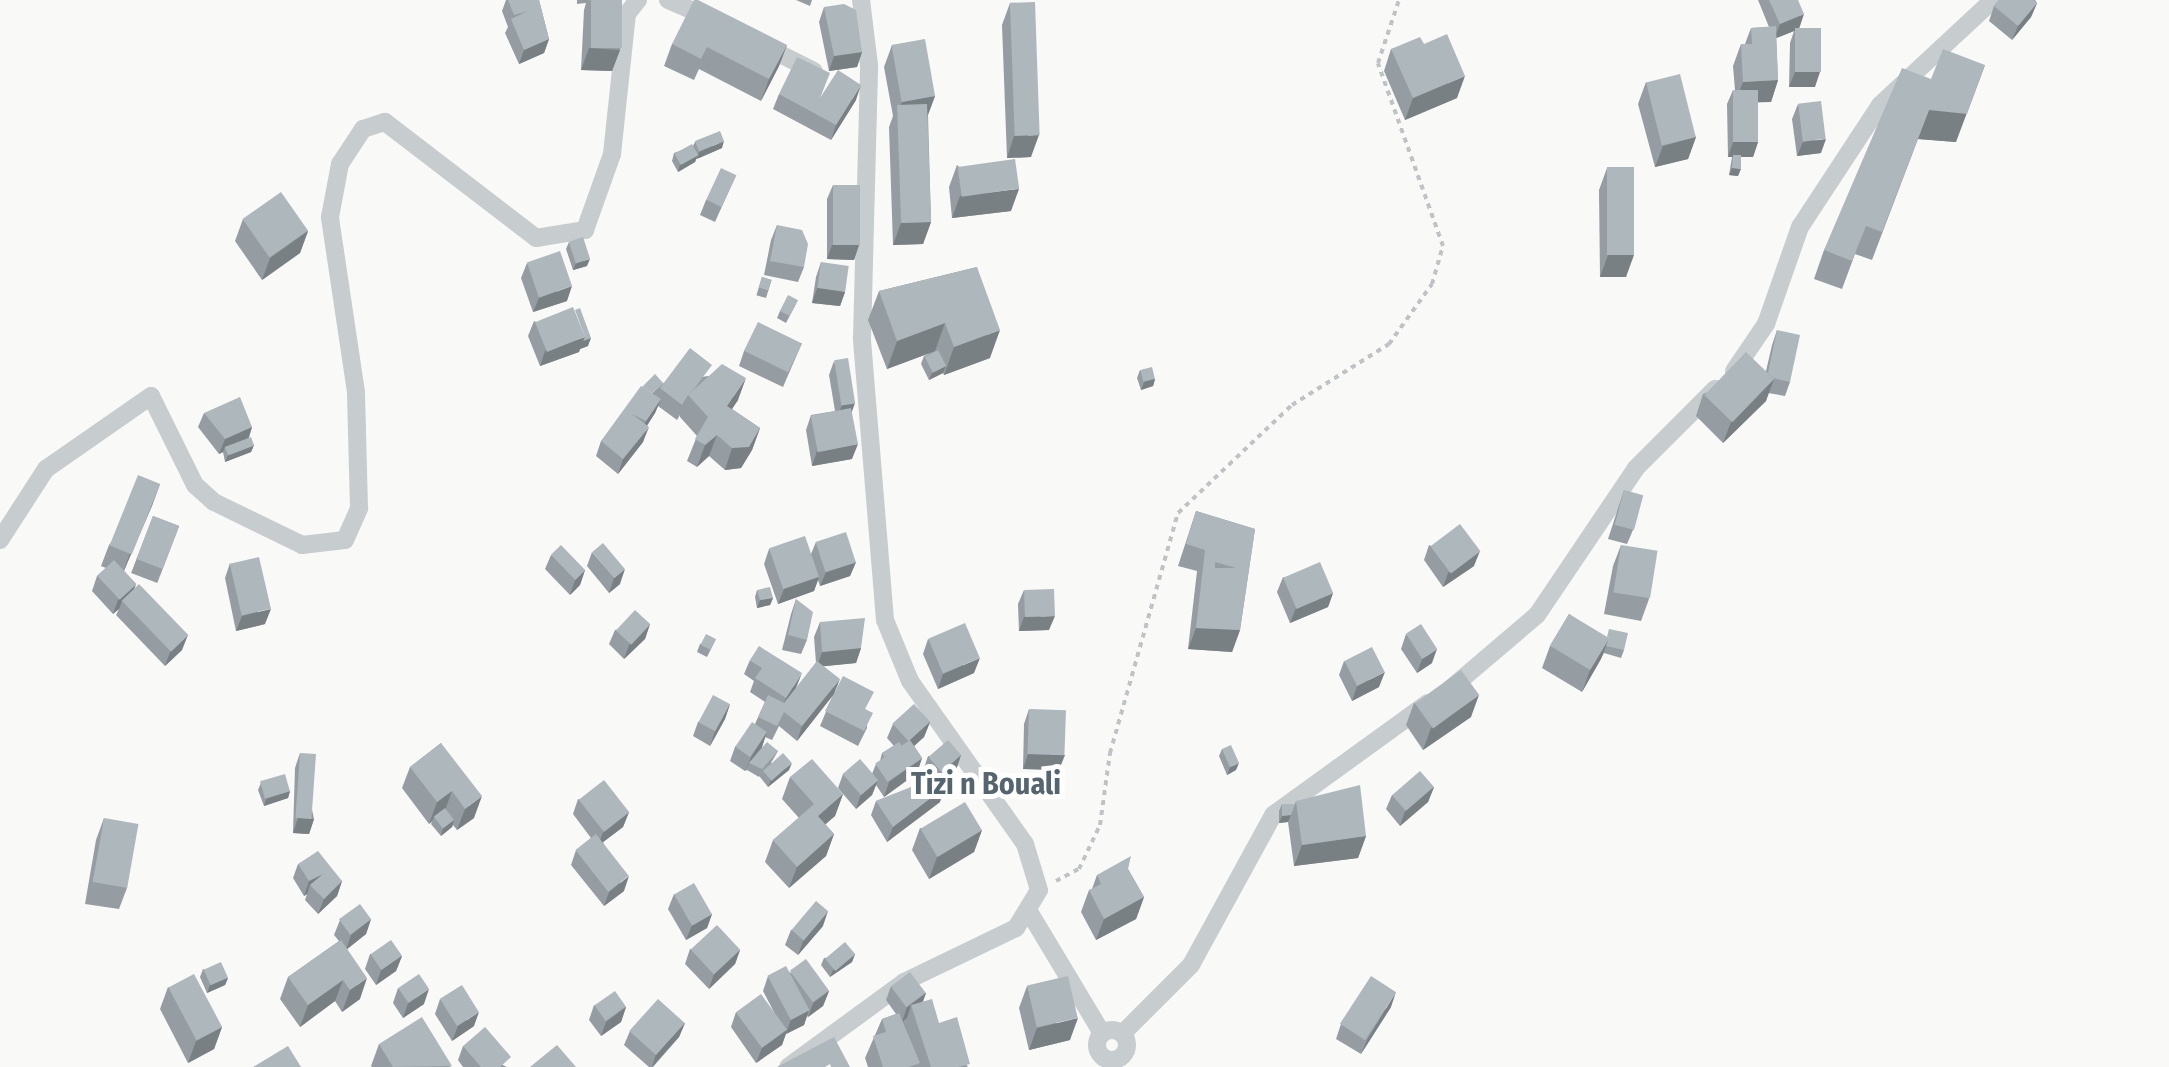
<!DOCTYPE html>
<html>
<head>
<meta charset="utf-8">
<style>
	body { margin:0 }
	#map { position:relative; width:2169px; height:1067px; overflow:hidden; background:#f9f9f7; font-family:"Fira Sans Condensed",sans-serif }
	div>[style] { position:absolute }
	.path>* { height:4px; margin-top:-2px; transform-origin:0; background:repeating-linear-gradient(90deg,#c0c3c5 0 5px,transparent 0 10px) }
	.street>* { height:18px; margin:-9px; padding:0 9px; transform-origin:9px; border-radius:9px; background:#c7cccf }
	.street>.ring { margin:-9px; padding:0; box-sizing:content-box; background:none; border:18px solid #c7cccf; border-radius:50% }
	.wall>* { inset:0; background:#959da2; transform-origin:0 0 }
	.shaded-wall>* { inset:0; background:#798084 }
	.building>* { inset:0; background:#adb7bc; transform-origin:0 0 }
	span { translate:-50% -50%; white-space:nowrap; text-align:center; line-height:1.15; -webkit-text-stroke:10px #fff; paint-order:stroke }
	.quarter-label { font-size:30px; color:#54656f; font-weight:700 }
</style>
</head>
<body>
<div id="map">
	<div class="path">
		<div style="left:1056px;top:881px;width:26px;rotate:-28deg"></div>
		<div style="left:1079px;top:869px;width:49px;rotate:-64.5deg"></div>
		<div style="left:1100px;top:825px;width:73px;rotate:-82.1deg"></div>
		<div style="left:1110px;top:753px;width:249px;rotate:-74.2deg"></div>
		<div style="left:1178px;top:513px;width:157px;rotate:-43.5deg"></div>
		<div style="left:1292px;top:405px;width:115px;rotate:-32.2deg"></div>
		<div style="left:1389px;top:344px;width:74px;rotate:-54.4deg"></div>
		<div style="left:1432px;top:284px;width:40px;rotate:-74deg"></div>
		<div style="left:1443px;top:246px;width:194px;rotate:-109.6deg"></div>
		<div style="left:1378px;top:63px;width:66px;rotate:-71.6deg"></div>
	</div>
	<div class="street">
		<div style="left:668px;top:0;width:48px;rotate:23.4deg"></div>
		<div style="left:762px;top:45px;width:58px;rotate:26.6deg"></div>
		<div style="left:1734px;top:371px;width:57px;rotate:-55.8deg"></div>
		<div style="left:1766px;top:324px;width:103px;rotate:-70.7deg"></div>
		<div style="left:1800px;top:227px;width:146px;rotate:-56.7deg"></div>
		<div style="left:1880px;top:105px;width:154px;rotate:-42.9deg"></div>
		<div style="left:0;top:540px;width:85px;rotate:-57.1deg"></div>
		<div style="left:46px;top:469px;width:128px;rotate:-34.8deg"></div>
		<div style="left:151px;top:396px;width:99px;rotate:63.7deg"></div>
		<div style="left:195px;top:485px;width:25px;rotate:42deg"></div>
		<div style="left:214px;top:502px;width:98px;rotate:26deg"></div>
		<div style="left:302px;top:545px;width:43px;rotate:-6.6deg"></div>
		<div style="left:345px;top:540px;width:35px;rotate:-66deg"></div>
		<div style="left:359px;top:508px;width:116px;rotate:-91.5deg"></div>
		<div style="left:356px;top:392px;width:177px;rotate:-98.5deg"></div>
		<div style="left:330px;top:217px;width:54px;rotate:-79.3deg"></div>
		<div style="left:340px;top:164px;width:42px;rotate:-56.7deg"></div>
		<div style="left:363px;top:129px;width:23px;rotate:-18deg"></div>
		<div style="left:385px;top:122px;width:190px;rotate:37.5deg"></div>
		<div style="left:536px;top:238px;width:50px;rotate:-9.3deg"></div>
		<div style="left:585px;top:230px;width:81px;rotate:-70.4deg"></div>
		<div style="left:612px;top:154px;width:141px;rotate:-83.9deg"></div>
		<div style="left:627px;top:14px;width:18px;rotate:-52deg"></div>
		<div style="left:1450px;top:689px;width:114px;rotate:-40.4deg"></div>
		<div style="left:1537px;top:615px;width:177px;rotate:-56deg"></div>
		<div style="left:1636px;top:468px;width:112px;rotate:-45deg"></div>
		<div style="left:1031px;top:915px;width:138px;rotate:59deg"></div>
		<div class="ring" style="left:1097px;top:1030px;width:12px;height:12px"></div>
		<div style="left:1123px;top:1033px;width:96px;rotate:-45deg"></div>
		<div style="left:1191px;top:965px;width:171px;rotate:-61.3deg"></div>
		<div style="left:1273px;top:815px;width:191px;rotate:-35.9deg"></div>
		<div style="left:788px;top:1067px;width:144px;rotate:-36.2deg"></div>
		<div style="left:904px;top:982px;width:124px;rotate:-25.7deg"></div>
		<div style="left:1016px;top:928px;width:44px;rotate:-58.8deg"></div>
		<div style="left:1039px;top:890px;width:48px;rotate:-106.9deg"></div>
		<div style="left:1025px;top:844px;width:199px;rotate:-125.2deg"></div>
		<div style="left:910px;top:681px;width:66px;rotate:-112.3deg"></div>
		<div style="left:885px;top:620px;width:283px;rotate:-94.7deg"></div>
		<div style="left:862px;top:338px;width:273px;rotate:-88.5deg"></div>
		<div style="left:869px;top:65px;width:65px;rotate:-97deg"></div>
	</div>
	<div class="wall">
		<div style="clip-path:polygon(506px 0,539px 0,549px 39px,544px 53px,519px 64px,505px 33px,508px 27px,502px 11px)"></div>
		<div style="clip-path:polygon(577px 0,622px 0,620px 50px,612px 71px,581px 70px,584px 10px,586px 3px,577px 4px)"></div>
		<div style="clip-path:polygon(796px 0,812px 0,810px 6px)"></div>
		<div style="clip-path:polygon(1758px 0,1798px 0,1799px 28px,1815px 87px,1789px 87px,1790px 43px,1794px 31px,1776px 38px,1778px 80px,1771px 102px,1758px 102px,1758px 142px,1753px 157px,1741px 157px,1738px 176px,1729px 175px,1732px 157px,1728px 157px,1727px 104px,1733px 90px,1735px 90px,1733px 66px,1741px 44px,1745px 44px,1751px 28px,1769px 27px)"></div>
		<div style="clip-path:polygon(1999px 0,2035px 0,2037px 3px,2031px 17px,2012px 40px,1989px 21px,1994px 6px)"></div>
		<div style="clip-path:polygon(1010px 3px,1031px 157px,1007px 158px,1002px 25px)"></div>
		<div style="clip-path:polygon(824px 7px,862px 52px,857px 67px,829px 71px,819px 22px)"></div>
		<div style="clip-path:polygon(672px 44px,787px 45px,779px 66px,761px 101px,699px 69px,694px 80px,664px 66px)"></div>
		<div style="clip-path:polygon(1424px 44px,1457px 98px,1405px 120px,1384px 71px,1391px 49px)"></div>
		<div style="clip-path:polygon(892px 45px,935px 96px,928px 115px,931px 222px,923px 244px,893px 245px,889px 127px,893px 116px,884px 67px)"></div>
		<div style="clip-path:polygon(1931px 79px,1956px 142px,1918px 139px,1872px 260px,1855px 254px,1842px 289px,1814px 279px,1824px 250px)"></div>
		<div style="clip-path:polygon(1646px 82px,1696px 137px,1688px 159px,1655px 167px,1638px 104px)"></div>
		<div style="clip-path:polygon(779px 94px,856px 100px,831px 140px,773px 109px)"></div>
		<div style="clip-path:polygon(1798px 104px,1821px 153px,1797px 156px,1792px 119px)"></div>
		<div style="clip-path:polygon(695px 142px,722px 148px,696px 159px,695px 162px,678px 172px,672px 161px,674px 153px,693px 146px)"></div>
		<div style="clip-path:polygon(957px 165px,1011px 211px,952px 218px,949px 187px)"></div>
		<div style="clip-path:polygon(1607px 168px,1626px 277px,1600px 277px,1599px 190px)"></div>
		<div style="clip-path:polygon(736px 175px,715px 222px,700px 215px,706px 200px)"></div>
		<div style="clip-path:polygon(833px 185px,859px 245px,854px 260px,827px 259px,827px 199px)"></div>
		<div style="clip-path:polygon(243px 219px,308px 231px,300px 253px,262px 280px,235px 241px)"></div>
		<div style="clip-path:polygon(777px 225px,804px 267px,798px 282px,764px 275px,771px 240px)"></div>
		<div style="clip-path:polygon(569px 242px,587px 266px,573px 270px,566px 249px)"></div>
		<div style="clip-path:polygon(821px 262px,845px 292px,840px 306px,812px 303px,816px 277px)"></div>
		<div style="clip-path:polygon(527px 263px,567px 301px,533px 312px,521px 278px)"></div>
		<div style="clip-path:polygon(977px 267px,990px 358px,944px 375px,943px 373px,929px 380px,921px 364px,924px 356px,930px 353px,887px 369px,868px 320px,879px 291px)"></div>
		<div style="left:762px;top:277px;width:10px;height:19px;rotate:17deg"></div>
		<div style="clip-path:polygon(798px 300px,786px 323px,777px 318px,780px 311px)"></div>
		<div style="clip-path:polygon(534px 321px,588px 346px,580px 349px,579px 352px,540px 366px,528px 336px)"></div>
		<div style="clip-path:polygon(1777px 330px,1790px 382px,1785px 396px,1768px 393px,1766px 401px,1723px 443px,1696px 416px,1703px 394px,1766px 371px,1772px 345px)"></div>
		<div style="clip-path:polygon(802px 343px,783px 387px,739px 366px,744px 351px)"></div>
		<div style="clip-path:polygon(834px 361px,852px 412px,852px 459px,812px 466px,806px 430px,811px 415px,835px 411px,829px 375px)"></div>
		<div style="clip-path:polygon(1140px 370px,1155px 379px,1153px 386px,1141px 390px,1137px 378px)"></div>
		<div style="clip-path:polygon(708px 376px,738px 400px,732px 409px,760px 428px,752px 450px,741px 468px,725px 470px,709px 456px,697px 467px,687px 461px,697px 436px,680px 417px,680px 415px,677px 420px,658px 406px,655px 413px,647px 426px,643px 442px,618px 474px,596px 456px,601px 441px,663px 383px)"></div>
		<div style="clip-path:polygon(204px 413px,252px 427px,249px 438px,254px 445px,251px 452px,225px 462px,223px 452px,219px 454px,198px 427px)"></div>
		<div style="clip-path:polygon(160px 484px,124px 571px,136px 584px,134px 589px,182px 650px,165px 666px,116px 615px,119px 609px,113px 614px,92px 591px,97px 576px,106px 568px,101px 566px,109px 545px)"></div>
		<div style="clip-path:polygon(1624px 490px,1633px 530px,1627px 544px,1608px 539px)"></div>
		<div style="clip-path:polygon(1196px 511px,1255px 529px,1240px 630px,1232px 652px,1188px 649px,1197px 571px,1178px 566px)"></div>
		<div style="left:153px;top:516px;width:28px;height:61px;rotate:21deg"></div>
		<div style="clip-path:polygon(816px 542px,856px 562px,850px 576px,820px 586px,818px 580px,814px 591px,778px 604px,764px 564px,769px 549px,811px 554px)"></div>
		<div style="clip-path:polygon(1429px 545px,1474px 566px,1443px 587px,1424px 560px)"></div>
		<div style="clip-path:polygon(1621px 545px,1649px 599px,1641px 621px,1604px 614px,1613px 566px)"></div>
		<div style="clip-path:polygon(592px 552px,620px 584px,609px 593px,587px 566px)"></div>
		<div style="clip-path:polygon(551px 555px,585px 570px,580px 585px,570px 595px,545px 569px)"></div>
		<div style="clip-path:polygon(230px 563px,265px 624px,236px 631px,225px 578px)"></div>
		<div style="clip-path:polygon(1283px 577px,1333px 593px,1328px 607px,1290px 623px,1277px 592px)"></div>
		<div style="clip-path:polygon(757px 590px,773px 598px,770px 605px,757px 608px,755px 597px)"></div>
		<div style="clip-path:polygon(1024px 590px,1049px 630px,1019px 631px,1018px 604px)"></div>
		<div style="clip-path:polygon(796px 599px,807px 640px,801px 654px,782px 650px,791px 614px)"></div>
		<div style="clip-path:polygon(1569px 614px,1624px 650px,1621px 658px,1604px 653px,1582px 692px,1542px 668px,1550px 646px)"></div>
		<div style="clip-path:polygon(820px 622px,861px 648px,856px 663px,823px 666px,835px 692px,866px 710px,867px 728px,858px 746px,820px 726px,833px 695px,797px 741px,779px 726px,772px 740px,765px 737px,762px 747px,778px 751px,771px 763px,789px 770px,768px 787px,760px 777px,760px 776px,759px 777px,747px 770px,745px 771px,730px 761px,735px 747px,755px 724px,765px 702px,750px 692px,754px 681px,744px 674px,750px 660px,796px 688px,816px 663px,814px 637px)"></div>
		<div style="clip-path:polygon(650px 624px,645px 639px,624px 659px,609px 644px,615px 630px)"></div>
		<div style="clip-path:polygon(1406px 634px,1432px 663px,1417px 673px,1401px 649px)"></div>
		<div style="clip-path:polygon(716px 639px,707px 657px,697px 652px,700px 644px)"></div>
		<div style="clip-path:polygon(928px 639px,974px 673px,938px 689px,923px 654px)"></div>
		<div style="clip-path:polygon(1344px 661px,1379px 687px,1352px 701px,1339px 675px)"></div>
		<div style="clip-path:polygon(1414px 703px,1471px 717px,1423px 750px,1406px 725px)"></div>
		<div style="clip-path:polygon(730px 704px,725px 719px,710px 746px,693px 736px,698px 722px)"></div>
		<div style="clip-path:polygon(1029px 709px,1059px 770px,1023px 769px,1024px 724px)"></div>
		<div style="clip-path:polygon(930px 722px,924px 737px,914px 746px,922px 758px,917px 773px,884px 797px,876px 785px,872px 795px,856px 809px,838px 788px,843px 774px,872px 774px,876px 764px,880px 761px,882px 753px,894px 746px,887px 738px,893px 724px)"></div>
		<div style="clip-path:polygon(441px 743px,474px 818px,457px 830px,453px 825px,452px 827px,441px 836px,431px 824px,432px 821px,429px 824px,402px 788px,410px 767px)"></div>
		<div style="clip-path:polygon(1222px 749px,1236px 770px,1227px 775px,1219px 756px)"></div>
		<div style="clip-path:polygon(300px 753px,314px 819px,309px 834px,293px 833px,295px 768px)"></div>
		<div style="clip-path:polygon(961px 755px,956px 770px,942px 782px,940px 802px,887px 842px,871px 815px,876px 801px,930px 780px,923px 771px,928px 756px)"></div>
		<div style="clip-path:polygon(790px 777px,843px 794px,835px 816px,825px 824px,834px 834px,826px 856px,789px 888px,765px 862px,773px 840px,799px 818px,782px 799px)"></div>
		<div style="clip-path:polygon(261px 783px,290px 791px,288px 798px,264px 806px,258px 790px)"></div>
		<div style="clip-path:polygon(1434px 787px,1428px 802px,1400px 826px,1386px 809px,1392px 795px)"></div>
		<div style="clip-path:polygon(578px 799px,629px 812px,623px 827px,603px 842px,624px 891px,604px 906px,571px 865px,576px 850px,591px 838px,573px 814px)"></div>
		<div style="clip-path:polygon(1296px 801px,1366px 836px,1358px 858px,1294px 866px,1288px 822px,1279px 823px,1279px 811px,1282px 804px,1295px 804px)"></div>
		<div style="clip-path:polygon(104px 818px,127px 888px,119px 909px,85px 904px,96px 840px)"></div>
		<div style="clip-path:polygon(920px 828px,982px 830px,974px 852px,929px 879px,912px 850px)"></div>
		<div style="clip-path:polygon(298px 864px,342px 881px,337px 896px,318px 914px,305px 900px,307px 894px,304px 896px,293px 878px)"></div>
		<div style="clip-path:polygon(1128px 869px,1144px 897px,1136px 919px,1096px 940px,1081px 912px,1089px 890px,1092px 889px,1097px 875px)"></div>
		<div style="clip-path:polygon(674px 894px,712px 914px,707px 928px,686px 940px,668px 909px)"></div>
		<div style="clip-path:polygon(371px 919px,366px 934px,347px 949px,360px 999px,342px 1012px,335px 1001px,300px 1027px,280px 999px,288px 977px,339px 941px,334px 935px,340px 920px)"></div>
		<div style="clip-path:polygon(823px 926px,798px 955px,785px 945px,791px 930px)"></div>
		<div style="clip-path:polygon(690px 949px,740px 950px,735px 964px,709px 989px,685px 964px)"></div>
		<div style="clip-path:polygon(370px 954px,402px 956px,396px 971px,376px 985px,365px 969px)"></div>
		<div style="clip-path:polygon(855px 954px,852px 962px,830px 977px,821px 965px,824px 958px)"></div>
		<div style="clip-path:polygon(203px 969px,228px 978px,225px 985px,207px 993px,200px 977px)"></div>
		<div style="clip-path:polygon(789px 972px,829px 991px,823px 1006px,808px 1017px,807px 1016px,804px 1025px,786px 1034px,782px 1045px,756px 1063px,731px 1027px,736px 1012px,775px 1014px,763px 991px,768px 976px)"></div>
		<div style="clip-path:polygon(891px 986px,926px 993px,923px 1002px,968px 1067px,868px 1067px,865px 1058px,882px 1019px,896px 1014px,886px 1000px)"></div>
		<div style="clip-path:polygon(1027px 986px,1070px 1040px,1029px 1050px,1019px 1008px)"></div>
		<div style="clip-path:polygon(168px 987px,222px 1027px,214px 1049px,188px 1063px,160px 1009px)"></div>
		<div style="clip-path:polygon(398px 988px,424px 1004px,403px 1018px,393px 1003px)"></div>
		<div style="clip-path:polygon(440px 999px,474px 1026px,452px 1041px,435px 1014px)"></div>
		<div style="clip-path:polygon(594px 1005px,626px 1007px,621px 1022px,601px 1036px,589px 1020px)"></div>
		<div style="clip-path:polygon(1391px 1007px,1361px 1054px,1336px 1039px,1341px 1024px)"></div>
		<div style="clip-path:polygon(685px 1023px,679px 1037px,653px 1067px,649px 1067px,624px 1045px,630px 1031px)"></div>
		<div style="clip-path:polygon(379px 1044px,452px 1067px,372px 1067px,371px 1066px)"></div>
		<div style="clip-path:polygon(463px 1046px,507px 1067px,463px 1067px,458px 1060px)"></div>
	</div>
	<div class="shaded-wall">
		<div style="clip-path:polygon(2037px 3px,2031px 17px,2012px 40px,2018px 26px)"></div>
		<div style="clip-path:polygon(1804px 14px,1799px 29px,1774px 39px,1780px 24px)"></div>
		<div style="clip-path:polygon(549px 39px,544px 53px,519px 64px,524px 50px)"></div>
		<div style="clip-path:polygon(787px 45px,779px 66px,761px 101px,769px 79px)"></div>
		<div style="clip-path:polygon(589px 48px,620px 50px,612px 71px,581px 70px)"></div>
		<div style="clip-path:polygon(862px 52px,857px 67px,829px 71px,834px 56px)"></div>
		<div style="clip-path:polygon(1985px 65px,1956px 142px,1918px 139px,1872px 260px,1929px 110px)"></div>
		<div style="clip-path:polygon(1795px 72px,1820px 72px,1815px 87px,1789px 87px)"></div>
		<div style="clip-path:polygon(1465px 76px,1457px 98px,1405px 120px,1413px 98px)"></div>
		<div style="clip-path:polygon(1778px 80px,1771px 102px,1735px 103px,1743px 82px)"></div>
		<div style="clip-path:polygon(861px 85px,856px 100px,831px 140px,836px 125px)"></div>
		<div style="clip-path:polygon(935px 96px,927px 117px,897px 115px,902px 102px)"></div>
		<div style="clip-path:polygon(1039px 135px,1031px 157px,1007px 158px,1014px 136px)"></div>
		<div style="clip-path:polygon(1696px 137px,1688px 159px,1655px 167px,1663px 146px)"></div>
		<div style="clip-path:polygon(1826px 139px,1821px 153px,1797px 156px,1803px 142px)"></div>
		<div style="clip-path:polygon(724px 141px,722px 148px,697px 159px,699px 152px)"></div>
		<div style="clip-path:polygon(1733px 142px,1758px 142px,1753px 157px,1728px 157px)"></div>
		<div style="clip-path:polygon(698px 155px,695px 162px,678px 172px,680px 164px)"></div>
		<div style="clip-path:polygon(1732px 168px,1741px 169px,1738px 176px,1729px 175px)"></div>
		<div style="clip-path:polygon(1019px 189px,1011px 211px,952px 218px,960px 196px)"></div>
		<div style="clip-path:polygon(931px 222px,923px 244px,893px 245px,901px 223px)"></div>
		<div style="clip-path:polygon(308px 231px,300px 253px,262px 280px,270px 258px)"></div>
		<div style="clip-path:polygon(832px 245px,859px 245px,854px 260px,827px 259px)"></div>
		<div style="clip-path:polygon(1608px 255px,1634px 255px,1626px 277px,1600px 277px)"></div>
		<div style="clip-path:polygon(590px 259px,587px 266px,573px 270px,576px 263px)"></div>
		<div style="clip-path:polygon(572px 286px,567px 301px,533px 312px,539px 298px)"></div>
		<div style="clip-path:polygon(817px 288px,845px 292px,840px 306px,812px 303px)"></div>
		<div style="clip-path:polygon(945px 323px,935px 351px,887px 369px,897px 341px)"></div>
		<div style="clip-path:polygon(1000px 330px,990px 358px,944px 375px,954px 347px)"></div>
		<div style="clip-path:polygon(585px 337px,591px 338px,588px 346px,580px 349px,579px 352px,540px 366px,545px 351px)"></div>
		<div style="clip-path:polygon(946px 366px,943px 373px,929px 380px,932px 373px)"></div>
		<div style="clip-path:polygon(746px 378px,738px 400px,719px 428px,727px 406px)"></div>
		<div style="clip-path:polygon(1155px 379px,1153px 386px,1141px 390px,1144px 382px)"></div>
		<div style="clip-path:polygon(1774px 379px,1766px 401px,1723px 443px,1731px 422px)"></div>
		<div style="clip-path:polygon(661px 399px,655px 413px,640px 436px,646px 421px)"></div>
		<div style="clip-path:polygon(855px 403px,850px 417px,837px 420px,842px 405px)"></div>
		<div style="clip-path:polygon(252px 427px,247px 442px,225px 447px,223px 452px,219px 454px,225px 439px)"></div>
		<div style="clip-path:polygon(649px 427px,643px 442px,618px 474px,623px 459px)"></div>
		<div style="clip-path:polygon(760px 428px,752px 450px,741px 468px,725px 470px,732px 448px)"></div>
		<div style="clip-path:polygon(717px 435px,709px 456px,697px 467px,705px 445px)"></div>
		<div style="clip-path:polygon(858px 444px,852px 459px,812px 466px,817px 451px)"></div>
		<div style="clip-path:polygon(254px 445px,251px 452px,225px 462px,228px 455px)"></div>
		<div style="clip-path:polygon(160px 484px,152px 506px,122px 575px,130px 553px)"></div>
		<div style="clip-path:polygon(1480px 551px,1474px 566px,1443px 587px,1448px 573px)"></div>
		<div style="clip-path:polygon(856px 562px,850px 576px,820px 586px,826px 572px)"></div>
		<div style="clip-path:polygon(625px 569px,620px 584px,609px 593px,614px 578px)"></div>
		<div style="clip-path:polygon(585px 570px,580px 585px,570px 595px,575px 580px)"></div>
		<div style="clip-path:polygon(819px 577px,814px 591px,778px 604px,784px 589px)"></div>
		<div style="clip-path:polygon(136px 584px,131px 598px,122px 601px,119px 609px,113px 614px,118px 600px)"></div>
		<div style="clip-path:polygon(1333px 593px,1328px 607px,1290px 623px,1296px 608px)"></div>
		<div style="clip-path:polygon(773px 598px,770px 605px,757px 608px,760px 600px)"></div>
		<div style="clip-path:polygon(271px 609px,265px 624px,236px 631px,242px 616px)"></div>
		<div style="clip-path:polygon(1055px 616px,1049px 630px,1019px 631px,1024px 617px)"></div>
		<div style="clip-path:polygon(650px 624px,645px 639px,624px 659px,629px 645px)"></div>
		<div style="clip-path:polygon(1196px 628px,1240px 630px,1232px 652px,1188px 649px)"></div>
		<div style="clip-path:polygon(188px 635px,182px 650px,165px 666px,170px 652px)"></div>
		<div style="clip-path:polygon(1609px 638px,1601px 659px,1582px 692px,1590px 670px)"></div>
		<div style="clip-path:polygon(861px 648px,856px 663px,817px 667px,822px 652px)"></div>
		<div style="clip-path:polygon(1437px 649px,1432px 663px,1417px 673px,1422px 659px)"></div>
		<div style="clip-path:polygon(980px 658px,974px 673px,938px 689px,943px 674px)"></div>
		<div style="clip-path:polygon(1385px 672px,1379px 687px,1352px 701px,1357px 686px)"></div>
		<div style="clip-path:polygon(802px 673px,796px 688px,780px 712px,786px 698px)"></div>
		<div style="clip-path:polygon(840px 679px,834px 694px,797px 741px,802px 726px)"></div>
		<div style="clip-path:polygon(1479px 695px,1471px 717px,1423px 750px,1431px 728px)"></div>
		<div style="clip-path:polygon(730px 704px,725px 719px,710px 746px,715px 731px)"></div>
		<div style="clip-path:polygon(930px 722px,924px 737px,903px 756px,908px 741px)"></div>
		<div style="clip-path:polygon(767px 732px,762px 747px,749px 763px,745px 771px,751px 757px)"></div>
		<div style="clip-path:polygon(1028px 754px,1065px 755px,1059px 770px,1023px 769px)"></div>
		<div style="clip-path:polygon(961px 755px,956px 770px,936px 787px,942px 772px)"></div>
		<div style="clip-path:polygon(922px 758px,917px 773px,884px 797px,889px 782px)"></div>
		<div style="clip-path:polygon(792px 763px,789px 770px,768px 787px,771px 780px)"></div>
		<div style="clip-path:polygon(1239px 763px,1236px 770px,1227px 775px,1230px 767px)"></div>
		<div style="clip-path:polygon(878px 780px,872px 795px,856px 809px,861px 794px)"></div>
		<div style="clip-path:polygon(945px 787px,940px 802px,887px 842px,893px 827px)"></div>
		<div style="clip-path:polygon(1434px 787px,1428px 802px,1400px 826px,1405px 811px)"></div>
		<div style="clip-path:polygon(290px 791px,288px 798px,264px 806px,266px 799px)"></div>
		<div style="clip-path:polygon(452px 791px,444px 813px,434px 817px,432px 821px,429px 824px,437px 802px)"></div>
		<div style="clip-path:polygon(843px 794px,835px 816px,810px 838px,818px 816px)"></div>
		<div style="clip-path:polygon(482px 796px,474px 818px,457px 830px,465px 809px)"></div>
		<div style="clip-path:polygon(629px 812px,623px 827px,598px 846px,603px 832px)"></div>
		<div style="clip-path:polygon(1291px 815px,1288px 822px,1279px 823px,1282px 816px)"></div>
		<div style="clip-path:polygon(298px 818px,314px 819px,309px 834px,293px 833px)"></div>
		<div style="clip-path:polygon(454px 820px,452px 827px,441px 836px,443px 828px)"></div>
		<div style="clip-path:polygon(982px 830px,974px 852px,929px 879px,937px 857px)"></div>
		<div style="clip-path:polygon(834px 834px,826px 856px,789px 888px,797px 867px)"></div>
		<div style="clip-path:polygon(1366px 836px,1358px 858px,1294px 866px,1302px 845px)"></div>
		<div style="clip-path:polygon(323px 874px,310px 885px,307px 894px,304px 896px,309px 881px)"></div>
		<div style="clip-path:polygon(629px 876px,624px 891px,604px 906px,609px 892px)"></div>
		<div style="clip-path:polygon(342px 881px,337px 896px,318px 914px,324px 899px)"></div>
		<div style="clip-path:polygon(1144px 897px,1136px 919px,1096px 940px,1104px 919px)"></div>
		<div style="clip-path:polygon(828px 911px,823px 926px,798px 955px,803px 941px)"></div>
		<div style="clip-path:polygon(712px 914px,707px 928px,686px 940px,692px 925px)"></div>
		<div style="clip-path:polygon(371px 919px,366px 934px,346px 950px,351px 935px)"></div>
		<div style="clip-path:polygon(740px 950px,735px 964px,709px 989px,714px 974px)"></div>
		<div style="clip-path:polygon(855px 954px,852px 962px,830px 977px,833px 970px)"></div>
		<div style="clip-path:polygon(402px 956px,396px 971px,376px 985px,381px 970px)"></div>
		<div style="clip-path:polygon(228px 978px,225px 985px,207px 993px,210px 985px)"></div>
		<div style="clip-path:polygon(367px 978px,360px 999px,342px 1012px,350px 990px)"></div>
		<div style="clip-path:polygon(343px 980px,335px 1001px,300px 1027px,308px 1005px)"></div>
		<div style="clip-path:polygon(429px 989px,424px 1004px,403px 1018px,408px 1003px)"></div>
		<div style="clip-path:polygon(829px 991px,823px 1006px,808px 1017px,813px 1003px)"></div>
		<div style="clip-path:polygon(1396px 992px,1391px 1007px,1361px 1054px,1367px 1040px)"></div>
		<div style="clip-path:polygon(926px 993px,920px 1008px,911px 1005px,907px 1018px,902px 1022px,907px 1007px)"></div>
		<div style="clip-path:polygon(626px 1007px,621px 1022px,601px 1036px,606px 1022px)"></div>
		<div style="clip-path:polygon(809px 1010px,804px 1025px,786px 1034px,791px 1019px)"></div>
		<div style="clip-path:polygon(479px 1012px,474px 1026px,452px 1041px,458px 1026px)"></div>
		<div style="clip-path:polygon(1078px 1018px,1070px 1040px,1029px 1050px,1037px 1028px)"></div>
		<div style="clip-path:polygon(685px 1023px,679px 1037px,652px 1067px,656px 1054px)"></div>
		<div style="clip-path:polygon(222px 1027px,214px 1049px,188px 1063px,196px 1041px)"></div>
		<div style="clip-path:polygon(787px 1030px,782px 1045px,756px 1063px,762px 1048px)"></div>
	</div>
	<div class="building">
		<div style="clip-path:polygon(508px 0,539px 0,549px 39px,524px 50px,511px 19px,528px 11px,514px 15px)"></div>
		<div style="left:591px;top:0;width:31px;height:48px"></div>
		<div style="clip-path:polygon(694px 0,698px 0,787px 45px,769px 79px,707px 47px,701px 59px,672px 44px)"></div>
		<div style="clip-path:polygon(1769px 0,1798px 0,1804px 14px,1780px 24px)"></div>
		<div style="clip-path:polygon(1999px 0,2033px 0,2037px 3px,2018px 26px,1994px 6px)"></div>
		<div style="left:1035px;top:2px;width:133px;height:25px;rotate:88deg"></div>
		<div style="clip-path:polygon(844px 4px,856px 10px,862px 52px,834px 56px,824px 7px)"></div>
		<div style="clip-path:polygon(1776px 26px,1778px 80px,1743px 82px,1741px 44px,1752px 44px,1751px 28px)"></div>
		<div style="left:1795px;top:28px;width:26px;height:44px"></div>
		<div style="clip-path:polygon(1447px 34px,1465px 76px,1413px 98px,1391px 49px,1420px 37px,1424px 44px)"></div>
		<div style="left:925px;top:39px;width:58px;height:34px;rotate:80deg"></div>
		<div style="clip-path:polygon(1943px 49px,1985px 65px,1967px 114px,1929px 110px,1882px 232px,1866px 226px,1852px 261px,1824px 250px,1902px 68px,1931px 79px)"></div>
		<div style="clip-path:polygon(797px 57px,830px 73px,820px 98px,838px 70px,861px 85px,836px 125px,779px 94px)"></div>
		<div style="left:1680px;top:74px;width:65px;height:35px;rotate:76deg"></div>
		<div style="left:1733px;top:90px;width:25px;height:52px"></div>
		<div style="left:1821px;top:101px;width:38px;height:23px;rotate:83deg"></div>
		<div style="left:927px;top:104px;width:118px;height:30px;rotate:88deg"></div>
		<div style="left:720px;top:131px;width:11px;height:27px;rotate:68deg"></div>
		<div style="left:692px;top:144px;width:13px;height:20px;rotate:61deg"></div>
		<div style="clip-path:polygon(1733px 155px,1741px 155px,1741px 169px,1732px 168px)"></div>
		<div style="left:1015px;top:159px;width:30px;height:58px;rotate:82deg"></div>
		<div style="left:1634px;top:167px;width:88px;height:27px;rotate:90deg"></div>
		<div style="left:721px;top:168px;width:17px;height:35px;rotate:25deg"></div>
		<div style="left:833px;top:185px;width:27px;height:60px"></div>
		<div style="left:281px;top:192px;width:47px;height:47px;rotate:55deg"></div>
		<div style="clip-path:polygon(777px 225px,802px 230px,808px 244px,804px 267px,770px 261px)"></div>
		<div style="left:583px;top:237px;width:23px;height:15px;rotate:72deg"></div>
		<div style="left:560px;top:251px;width:37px;height:35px;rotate:71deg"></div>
		<div style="left:821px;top:262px;width:28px;height:26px;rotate:8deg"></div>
		<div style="clip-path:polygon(977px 267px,1000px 330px,954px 347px,945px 323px,897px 341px,879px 291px)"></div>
		<div style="left:762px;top:277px;width:10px;height:11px;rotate:17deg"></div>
		<div style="left:788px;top:295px;width:11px;height:18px;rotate:27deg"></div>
		<div style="left:573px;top:307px;width:32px;height:41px;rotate:68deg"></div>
		<div style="clip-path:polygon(580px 308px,591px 338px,583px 341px,585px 337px,575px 310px)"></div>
		<div style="left:758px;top:322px;width:49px;height:32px;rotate:26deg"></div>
		<div style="clip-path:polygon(1777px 330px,1800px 335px,1790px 382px,1773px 378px,1768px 373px)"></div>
		<div style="clip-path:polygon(690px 348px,712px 365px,694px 389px,688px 395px,682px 405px,660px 388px)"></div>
		<div style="left:938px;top:350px;width:18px;height:15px;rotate:63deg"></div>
		<div style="left:1746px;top:352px;width:39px;height:60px;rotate:44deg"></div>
		<div style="left:848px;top:358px;width:46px;height:14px;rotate:81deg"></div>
		<div style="clip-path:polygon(722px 364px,746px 378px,727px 406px,760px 428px,749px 447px,732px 448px,717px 435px,705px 445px,695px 439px,708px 417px,688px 395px)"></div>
		<div style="left:1152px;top:367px;width:12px;height:12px;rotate:76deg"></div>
		<div style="clip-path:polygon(655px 374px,663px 383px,652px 393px,642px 387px)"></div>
		<div style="clip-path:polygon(641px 386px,661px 399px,646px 421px,632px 414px,649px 427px,623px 459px,601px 441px)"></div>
		<div style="clip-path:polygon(240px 397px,252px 427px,225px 439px,204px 413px)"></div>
		<div style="left:851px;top:408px;width:37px;height:41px;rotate:79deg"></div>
		<div style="left:251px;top:437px;width:9px;height:28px;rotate:69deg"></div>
		<div style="left:138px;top:475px;width:24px;height:76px;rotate:22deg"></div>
		<div style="left:1624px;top:490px;width:20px;height:36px;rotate:15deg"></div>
		<div style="clip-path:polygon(evenodd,1196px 511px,1255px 529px,1240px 630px,1196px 628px,1205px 550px,1186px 544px,1196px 511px,1215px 562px,1236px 568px,1215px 568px,1215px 562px)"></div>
		<div style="left:153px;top:516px;width:28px;height:46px;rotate:21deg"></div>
		<div style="left:1460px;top:524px;width:34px;height:37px;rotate:53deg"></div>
		<div style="left:846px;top:532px;width:32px;height:32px;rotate:72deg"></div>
		<div style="left:805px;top:536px;width:43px;height:38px;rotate:71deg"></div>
		<div style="left:603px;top:543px;width:34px;height:14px;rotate:50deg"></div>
		<div style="left:561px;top:545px;width:35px;height:14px;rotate:46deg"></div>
		<div style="left:1621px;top:545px;width:37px;height:48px;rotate:9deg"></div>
		<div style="left:259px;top:557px;width:53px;height:30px;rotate:77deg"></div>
		<div style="left:114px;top:560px;width:33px;height:23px;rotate:47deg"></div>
		<div style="left:1320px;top:562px;width:34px;height:40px;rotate:67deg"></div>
		<div style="left:139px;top:584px;width:71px;height:24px;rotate:46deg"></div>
		<div style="clip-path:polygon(770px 587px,773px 598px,760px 600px,757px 590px)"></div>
		<div style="left:1054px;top:589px;width:27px;height:30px;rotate:88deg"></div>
		<div style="clip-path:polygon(796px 599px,813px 612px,807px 640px,788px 635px)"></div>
		<div style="left:635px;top:610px;width:21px;height:28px;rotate:43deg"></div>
		<div style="left:1569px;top:614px;width:47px;height:37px;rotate:31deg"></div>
		<div style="clip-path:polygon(865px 618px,861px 648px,822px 652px,820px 622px)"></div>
		<div style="left:965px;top:623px;width:38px;height:40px;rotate:67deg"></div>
		<div style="left:1421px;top:624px;width:30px;height:18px;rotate:57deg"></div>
		<div style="clip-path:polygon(1609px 629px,1628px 633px,1624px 650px,1606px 646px,1609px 638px,1607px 637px)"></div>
		<div style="left:706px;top:634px;width:11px;height:12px;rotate:27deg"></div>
		<div style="clip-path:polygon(759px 646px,802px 673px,786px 698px,755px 678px,762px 668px,750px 660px)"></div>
		<div style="left:1372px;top:647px;width:28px;height:31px;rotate:63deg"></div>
		<div style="clip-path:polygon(817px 661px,840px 679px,802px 726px,784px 712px,777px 726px,758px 717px,768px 695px,784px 703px)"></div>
		<div style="left:1461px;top:670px;width:31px;height:57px;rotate:54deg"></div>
		<div style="clip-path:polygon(843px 676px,874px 692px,865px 709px,873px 713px,864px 731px,825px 711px)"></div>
		<div style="left:713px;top:695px;width:19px;height:31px;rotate:28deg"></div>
		<div style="left:914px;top:704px;width:24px;height:29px;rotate:48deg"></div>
		<div style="left:1029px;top:709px;width:37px;height:45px;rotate:2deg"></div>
		<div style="left:752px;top:722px;width:18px;height:30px;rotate:34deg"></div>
		<div style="left:910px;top:740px;width:22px;height:42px;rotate:56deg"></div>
		<div style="left:948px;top:740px;width:20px;height:26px;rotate:49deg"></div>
		<div style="clip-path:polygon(767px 742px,778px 751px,762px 769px,749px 763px)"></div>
		<div style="clip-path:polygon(899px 742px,902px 746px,885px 758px,882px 753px)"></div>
		<div style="clip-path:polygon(441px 743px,482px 796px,465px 809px,452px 791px,437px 802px,410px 767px)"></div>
		<div style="left:1231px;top:745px;width:20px;height:10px;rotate:66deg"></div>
		<div style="left:300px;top:753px;width:16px;height:65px;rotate:4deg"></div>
		<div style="left:783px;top:753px;width:13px;height:27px;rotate:48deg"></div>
		<div style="clip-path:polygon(812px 759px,843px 794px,818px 816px,834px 834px,797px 867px,773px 840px,814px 804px,790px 777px)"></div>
		<div style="left:860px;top:759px;width:28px;height:23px;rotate:49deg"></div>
		<div style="left:1420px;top:771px;width:21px;height:37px;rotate:49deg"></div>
		<div style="left:285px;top:774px;width:18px;height:26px;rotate:74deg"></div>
		<div style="clip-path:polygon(939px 776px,945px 787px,893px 827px,876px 801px)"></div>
		<div style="left:604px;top:780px;width:41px;height:32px;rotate:52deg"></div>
		<div style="clip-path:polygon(1360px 785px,1366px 836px,1302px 845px,1296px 801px)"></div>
		<div style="left:965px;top:802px;width:33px;height:52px;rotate:59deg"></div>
		<div style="clip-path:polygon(1282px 804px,1295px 804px,1291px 815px,1282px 816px)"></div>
		<div style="left:445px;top:808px;width:15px;height:14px;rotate:53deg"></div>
		<div style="left:104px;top:818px;width:35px;height:65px;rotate:10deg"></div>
		<div style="left:596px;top:834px;width:53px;height:26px;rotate:52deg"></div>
		<div style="clip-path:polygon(318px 851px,342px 881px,324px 899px,310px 885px,323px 874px,309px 881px,298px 864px)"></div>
		<div style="clip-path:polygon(1131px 856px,1128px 869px,1144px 897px,1104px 919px,1089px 890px,1101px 884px,1097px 875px)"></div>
		<div style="left:694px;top:883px;width:36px;height:23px;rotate:60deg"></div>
		<div style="left:816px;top:901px;width:16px;height:38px;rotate:40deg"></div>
		<div style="left:360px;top:904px;width:19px;height:26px;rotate:54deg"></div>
		<div style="left:717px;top:925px;width:34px;height:36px;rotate:47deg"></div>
		<div style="clip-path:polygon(341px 940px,367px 978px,350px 990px,343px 980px,308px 1005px,288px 977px)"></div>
		<div style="left:391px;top:940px;width:19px;height:25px;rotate:55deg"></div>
		<div style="left:845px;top:942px;width:16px;height:26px;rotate:50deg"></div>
		<div style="left:806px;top:959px;width:39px;height:20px;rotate:54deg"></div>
		<div style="left:221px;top:962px;width:17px;height:19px;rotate:66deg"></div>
		<div style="left:786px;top:966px;width:50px;height:21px;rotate:62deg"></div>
		<div style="left:910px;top:972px;width:26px;height:24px;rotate:53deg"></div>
		<div style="left:194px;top:974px;width:60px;height:29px;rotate:62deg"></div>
		<div style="left:419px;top:974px;width:18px;height:25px;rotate:56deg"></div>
		<div style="left:1068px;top:976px;width:43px;height:42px;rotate:77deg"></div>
		<div style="left:1371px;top:976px;width:30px;height:57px;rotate:33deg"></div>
		<div style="left:462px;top:985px;width:32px;height:26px;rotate:58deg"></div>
		<div style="left:615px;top:991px;width:19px;height:25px;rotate:55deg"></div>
		<div style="left:761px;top:994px;width:44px;height:31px;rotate:54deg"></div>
		<div style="left:658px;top:999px;width:36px;height:43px;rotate:42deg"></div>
		<div style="clip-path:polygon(932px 999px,939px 1023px,957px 1017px,970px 1064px,958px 1067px,931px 1067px,911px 1005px)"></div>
		<div style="clip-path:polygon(899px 1013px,920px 1063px,909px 1067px,883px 1067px,873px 1036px,886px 1032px,882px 1019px)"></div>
		<div style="clip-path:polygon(422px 1017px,452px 1066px,393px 1067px,379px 1044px)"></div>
		<div style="clip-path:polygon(485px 1027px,511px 1057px,500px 1067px,481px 1067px,463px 1046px)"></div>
		<div style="clip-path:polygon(834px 1037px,850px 1067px,831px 1067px,830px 1064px,825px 1067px,777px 1067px)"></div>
		<div style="clip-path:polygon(557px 1045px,576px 1067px,530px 1067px)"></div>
		<div style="clip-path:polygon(288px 1046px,301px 1067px,253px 1067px)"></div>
	</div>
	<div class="quarter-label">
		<span style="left:986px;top:784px">Tizi n Bouali</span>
	</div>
</div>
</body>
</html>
